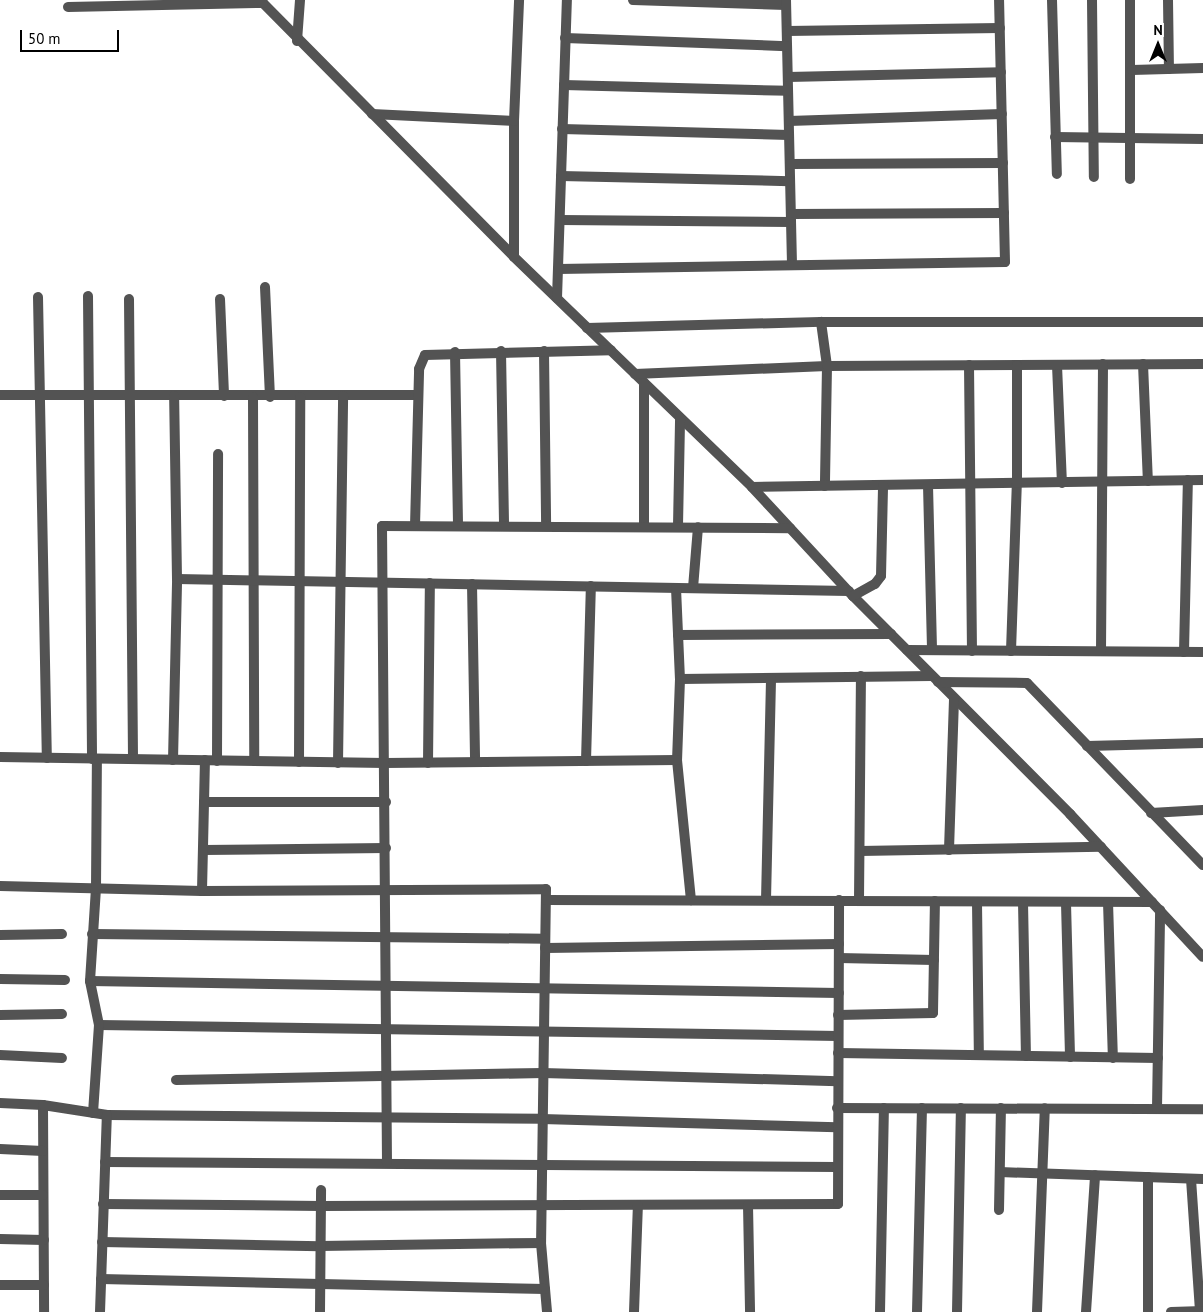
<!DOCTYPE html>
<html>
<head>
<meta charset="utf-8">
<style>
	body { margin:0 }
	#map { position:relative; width:1203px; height:1312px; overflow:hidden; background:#fff; font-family:"PT Sans",sans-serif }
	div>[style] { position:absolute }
	.minor>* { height:10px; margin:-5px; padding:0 5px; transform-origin:5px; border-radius:5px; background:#535353 }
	span { translate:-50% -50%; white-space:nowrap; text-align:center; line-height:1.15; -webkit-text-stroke:4px #fff; paint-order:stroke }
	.north { position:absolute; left:1133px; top:20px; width:50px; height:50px; -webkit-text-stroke:4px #fff; paint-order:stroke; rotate:0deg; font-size:14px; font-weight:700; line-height:20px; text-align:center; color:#000 }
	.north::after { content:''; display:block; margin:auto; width:18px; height:22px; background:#000; clip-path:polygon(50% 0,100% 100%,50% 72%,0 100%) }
	.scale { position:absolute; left:20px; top:30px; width:99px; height:22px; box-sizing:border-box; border:2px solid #000; border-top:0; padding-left:6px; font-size:15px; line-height:18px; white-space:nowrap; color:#000; -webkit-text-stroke:4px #fff; paint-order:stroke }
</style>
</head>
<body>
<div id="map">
	<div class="minor">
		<div style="left:260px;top:0;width:361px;rotate:45.3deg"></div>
		<div style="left:514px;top:257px;width:331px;rotate:44deg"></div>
		<div style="left:752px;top:487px;width:149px;rotate:47.2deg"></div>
		<div style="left:853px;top:596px;width:308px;rotate:45.1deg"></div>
		<div style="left:1070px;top:814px;width:195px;rotate:47.1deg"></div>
		<div style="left:633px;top:0;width:153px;rotate:1.9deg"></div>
		<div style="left:786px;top:0;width:265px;rotate:88.7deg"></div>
		<div style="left:1052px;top:0;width:174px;rotate:88.4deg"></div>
		<div style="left:1092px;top:0;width:177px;rotate:89.4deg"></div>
		<div style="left:1130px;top:0;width:179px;rotate:90deg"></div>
		<div style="left:1168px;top:0;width:69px;rotate:89.2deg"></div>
		<div style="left:68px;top:7px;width:195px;rotate:-1.2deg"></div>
		<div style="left:787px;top:31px;width:213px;rotate:-0.8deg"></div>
		<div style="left:565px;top:38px;width:222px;rotate:2.1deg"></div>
		<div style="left:297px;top:41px;width:41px;rotate:-85.8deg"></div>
		<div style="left:1132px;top:70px;width:71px;rotate:-1.6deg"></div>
		<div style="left:788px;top:77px;width:213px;rotate:-1.3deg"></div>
		<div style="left:564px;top:85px;width:224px;rotate:1.5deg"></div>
		<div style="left:372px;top:114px;width:142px;rotate:2.8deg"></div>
		<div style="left:789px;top:121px;width:213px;rotate:-1.9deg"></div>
		<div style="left:562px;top:129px;width:227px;rotate:1.5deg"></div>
		<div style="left:1055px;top:137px;width:148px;rotate:0.8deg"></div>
		<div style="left:790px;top:164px;width:213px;rotate:-0.3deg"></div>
		<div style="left:561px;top:176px;width:229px;rotate:1.3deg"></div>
		<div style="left:791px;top:214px;width:213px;rotate:-0.3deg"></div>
		<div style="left:560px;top:220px;width:231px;rotate:0.5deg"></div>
		<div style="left:514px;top:257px;width:136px;rotate:-90deg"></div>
		<div style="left:514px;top:121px;width:121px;rotate:-87.6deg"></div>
		<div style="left:558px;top:269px;width:447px;rotate:-0.9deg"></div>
		<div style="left:1005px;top:262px;width:262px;rotate:-91.3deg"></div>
		<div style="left:265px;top:287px;width:110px;rotate:87.4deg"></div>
		<div style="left:88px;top:296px;width:463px;rotate:89.5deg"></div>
		<div style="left:38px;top:297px;width:461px;rotate:88.9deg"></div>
		<div style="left:557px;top:298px;width:298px;rotate:-88.1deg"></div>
		<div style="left:129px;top:299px;width:460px;rotate:89.5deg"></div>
		<div style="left:220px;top:299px;width:97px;rotate:87.6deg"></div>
		<div style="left:821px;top:322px;width:44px;rotate:82.2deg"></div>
		<div style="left:827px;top:366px;width:120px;rotate:91deg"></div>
		<div style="left:587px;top:328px;width:234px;rotate:-1.5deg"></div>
		<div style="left:821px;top:322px;width:382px"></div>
		<div style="left:501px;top:351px;width:175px;rotate:89deg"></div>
		<div style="left:544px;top:351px;width:175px;rotate:89.3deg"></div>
		<div style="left:455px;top:352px;width:174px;rotate:89deg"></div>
		<div style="left:1143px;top:364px;width:117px;rotate:87.6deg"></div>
		<div style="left:969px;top:365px;width:286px;rotate:89.4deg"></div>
		<div style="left:1057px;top:365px;width:118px;rotate:87.6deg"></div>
		<div style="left:635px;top:374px;width:192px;rotate:-2.4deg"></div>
		<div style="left:827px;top:366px;width:376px;rotate:-0.3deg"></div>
		<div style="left:0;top:395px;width:418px"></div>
		<div style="left:253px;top:397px;width:364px;rotate:89.8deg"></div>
		<div style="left:928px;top:485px;width:165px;rotate:88.6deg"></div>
		<div style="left:752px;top:487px;width:451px;rotate:-0.9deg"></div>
		<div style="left:415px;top:526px;width:157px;rotate:-88.5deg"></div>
		<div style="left:419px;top:369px;width:15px;rotate:-67deg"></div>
		<div style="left:425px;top:355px;width:186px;rotate:-1.5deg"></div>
		<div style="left:644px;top:526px;width:143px;rotate:-90deg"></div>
		<div style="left:678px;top:526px;width:108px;rotate:-88.9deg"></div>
		<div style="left:177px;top:579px;width:672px;rotate:1.02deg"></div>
		<div style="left:472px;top:584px;width:178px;rotate:89deg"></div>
		<div style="left:676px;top:588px;width:91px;rotate:87.5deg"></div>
		<div style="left:680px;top:679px;width:81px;rotate:92.1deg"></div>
		<div style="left:677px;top:760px;width:141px;rotate:84.3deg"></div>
		<div style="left:693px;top:588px;width:61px;rotate:-85.3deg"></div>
		<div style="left:853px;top:596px;width:25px;rotate:-29deg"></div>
		<div style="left:875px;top:584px;width:10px;rotate:-53deg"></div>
		<div style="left:881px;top:576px;width:91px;rotate:-88.7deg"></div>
		<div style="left:678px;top:635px;width:213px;rotate:-0.3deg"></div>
		<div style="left:907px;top:650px;width:296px;rotate:0.4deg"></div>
		<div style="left:1011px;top:651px;width:168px;rotate:-88deg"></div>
		<div style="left:1017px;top:483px;width:118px;rotate:-90deg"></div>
		<div style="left:1101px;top:651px;width:287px;rotate:-89.6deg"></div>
		<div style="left:1184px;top:652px;width:172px;rotate:-88.7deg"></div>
		<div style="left:680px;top:679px;width:252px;rotate:-0.7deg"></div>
		<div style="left:938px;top:682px;width:89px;rotate:0.6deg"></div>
		<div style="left:1027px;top:683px;width:253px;rotate:46deg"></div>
		<div style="left:1087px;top:746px;width:116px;rotate:-1.5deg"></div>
		<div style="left:0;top:757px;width:385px;rotate:0.9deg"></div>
		<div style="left:385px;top:763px;width:292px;rotate:-0.6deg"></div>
		<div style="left:173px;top:760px;width:181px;rotate:-88.7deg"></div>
		<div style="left:177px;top:579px;width:183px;rotate:-90.9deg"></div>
		<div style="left:217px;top:761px;width:307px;rotate:-89.8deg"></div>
		<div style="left:586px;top:761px;width:175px;rotate:-88.4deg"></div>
		<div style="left:299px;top:762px;width:365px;rotate:-89.8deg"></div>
		<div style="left:338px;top:763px;width:367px;rotate:-89.2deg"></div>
		<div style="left:428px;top:763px;width:180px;rotate:-89.4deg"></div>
		<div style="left:204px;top:802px;width:182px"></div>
		<div style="left:1151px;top:813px;width:52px;rotate:-3.3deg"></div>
		<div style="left:203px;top:850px;width:183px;rotate:-0.6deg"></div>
		<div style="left:949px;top:850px;width:151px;rotate:-88.1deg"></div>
		<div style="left:860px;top:851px;width:241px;rotate:-1deg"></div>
		<div style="left:0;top:886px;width:202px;rotate:1.4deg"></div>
		<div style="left:202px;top:891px;width:344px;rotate:-0.3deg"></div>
		<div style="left:546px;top:889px;width:354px;rotate:90.8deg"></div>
		<div style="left:541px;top:1243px;width:69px;rotate:85deg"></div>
		<div style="left:202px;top:891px;width:131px;rotate:-88.7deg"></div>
		<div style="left:546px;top:900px;width:606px;rotate:0.19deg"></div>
		<div style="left:766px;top:900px;width:222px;rotate:-88.7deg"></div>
		<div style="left:859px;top:900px;width:224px;rotate:-89.5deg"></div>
		<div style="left:977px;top:902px;width:153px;rotate:89.3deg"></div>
		<div style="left:1023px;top:902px;width:154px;rotate:88.9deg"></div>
		<div style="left:1108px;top:902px;width:156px;rotate:88.2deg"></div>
		<div style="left:1066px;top:903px;width:154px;rotate:88.5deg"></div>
		<div style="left:92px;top:934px;width:453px;rotate:0.6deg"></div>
		<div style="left:0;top:935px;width:62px;rotate:-0.9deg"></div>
		<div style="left:545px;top:948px;width:294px;rotate:-0.8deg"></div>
		<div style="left:839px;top:958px;width:95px;rotate:1.2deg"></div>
		<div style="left:0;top:979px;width:65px;rotate:0.9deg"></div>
		<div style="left:90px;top:981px;width:749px;rotate:0.92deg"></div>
		<div style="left:0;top:1015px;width:62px;rotate:-0.9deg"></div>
		<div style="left:838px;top:1015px;width:95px;rotate:-1.2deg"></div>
		<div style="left:933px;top:1013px;width:112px;rotate:-89deg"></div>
		<div style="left:99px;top:1025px;width:739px;rotate:0.85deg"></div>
		<div style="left:838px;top:1053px;width:320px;rotate:0.9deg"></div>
		<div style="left:0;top:1055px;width:62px;rotate:2.8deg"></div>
		<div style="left:176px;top:1080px;width:367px;rotate:-1.1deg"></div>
		<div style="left:543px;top:1073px;width:295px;rotate:1.6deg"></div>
		<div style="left:0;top:1103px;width:43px;rotate:2.7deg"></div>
		<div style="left:43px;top:1105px;width:207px;rotate:89.7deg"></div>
		<div style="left:43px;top:1105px;width:65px;rotate:8.9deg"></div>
		<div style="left:107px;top:1115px;width:435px;rotate:0.5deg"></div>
		<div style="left:542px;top:1119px;width:295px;rotate:1.6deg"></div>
		<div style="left:837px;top:1108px;width:366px;rotate:0.2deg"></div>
		<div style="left:1157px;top:1109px;width:199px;rotate:-89.1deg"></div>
		<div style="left:93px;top:1113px;width:88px;rotate:-86.1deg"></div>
		<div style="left:99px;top:1025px;width:45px;rotate:-101.6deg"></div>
		<div style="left:90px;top:981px;width:92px;rotate:-86.3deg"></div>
		<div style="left:96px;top:889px;width:130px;rotate:-89.6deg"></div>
		<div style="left:0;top:1149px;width:43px;rotate:2.7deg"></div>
		<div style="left:105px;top:1162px;width:732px;rotate:0.39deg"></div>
		<div style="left:387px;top:1163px;width:637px;rotate:-90.45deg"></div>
		<div style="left:382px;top:526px;width:408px;rotate:0.3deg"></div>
		<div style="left:1000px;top:1172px;width:203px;rotate:2deg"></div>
		<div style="left:1191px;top:1179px;width:132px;rotate:86.1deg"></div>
		<div style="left:0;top:1195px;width:43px"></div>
		<div style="left:103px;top:1204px;width:218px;rotate:0.5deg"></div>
		<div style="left:321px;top:1206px;width:517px;rotate:-0.22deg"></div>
		<div style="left:838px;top:1204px;width:304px;rotate:-89.8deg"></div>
		<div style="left:748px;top:1205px;width:107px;rotate:88.9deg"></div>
		<div style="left:999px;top:1210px;width:102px;rotate:-88.9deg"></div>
		<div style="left:0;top:1239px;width:44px;rotate:1.3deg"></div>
		<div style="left:102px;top:1242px;width:218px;rotate:1.1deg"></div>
		<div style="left:320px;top:1246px;width:221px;rotate:-0.8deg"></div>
		<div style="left:101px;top:1279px;width:444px;rotate:1.3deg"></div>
		<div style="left:0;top:1285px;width:44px"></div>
		<div style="left:100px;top:1312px;width:197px;rotate:-88deg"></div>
		<div style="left:320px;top:1312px;width:122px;rotate:-89.5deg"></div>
		<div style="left:634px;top:1312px;width:107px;rotate:-87.9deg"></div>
		<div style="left:880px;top:1312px;width:204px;rotate:-88.9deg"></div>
		<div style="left:917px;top:1312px;width:204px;rotate:-88.6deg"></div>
		<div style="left:957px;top:1312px;width:204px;rotate:-88.9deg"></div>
		<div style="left:1037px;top:1312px;width:204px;rotate:-87.8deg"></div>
		<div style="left:1086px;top:1312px;width:137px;rotate:-86.2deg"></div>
		<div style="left:1148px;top:1312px;width:135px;rotate:-90deg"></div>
		<div style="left:1171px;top:1312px;width:32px;rotate:-2deg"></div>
	</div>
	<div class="north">N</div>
	<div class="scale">50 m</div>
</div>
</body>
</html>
